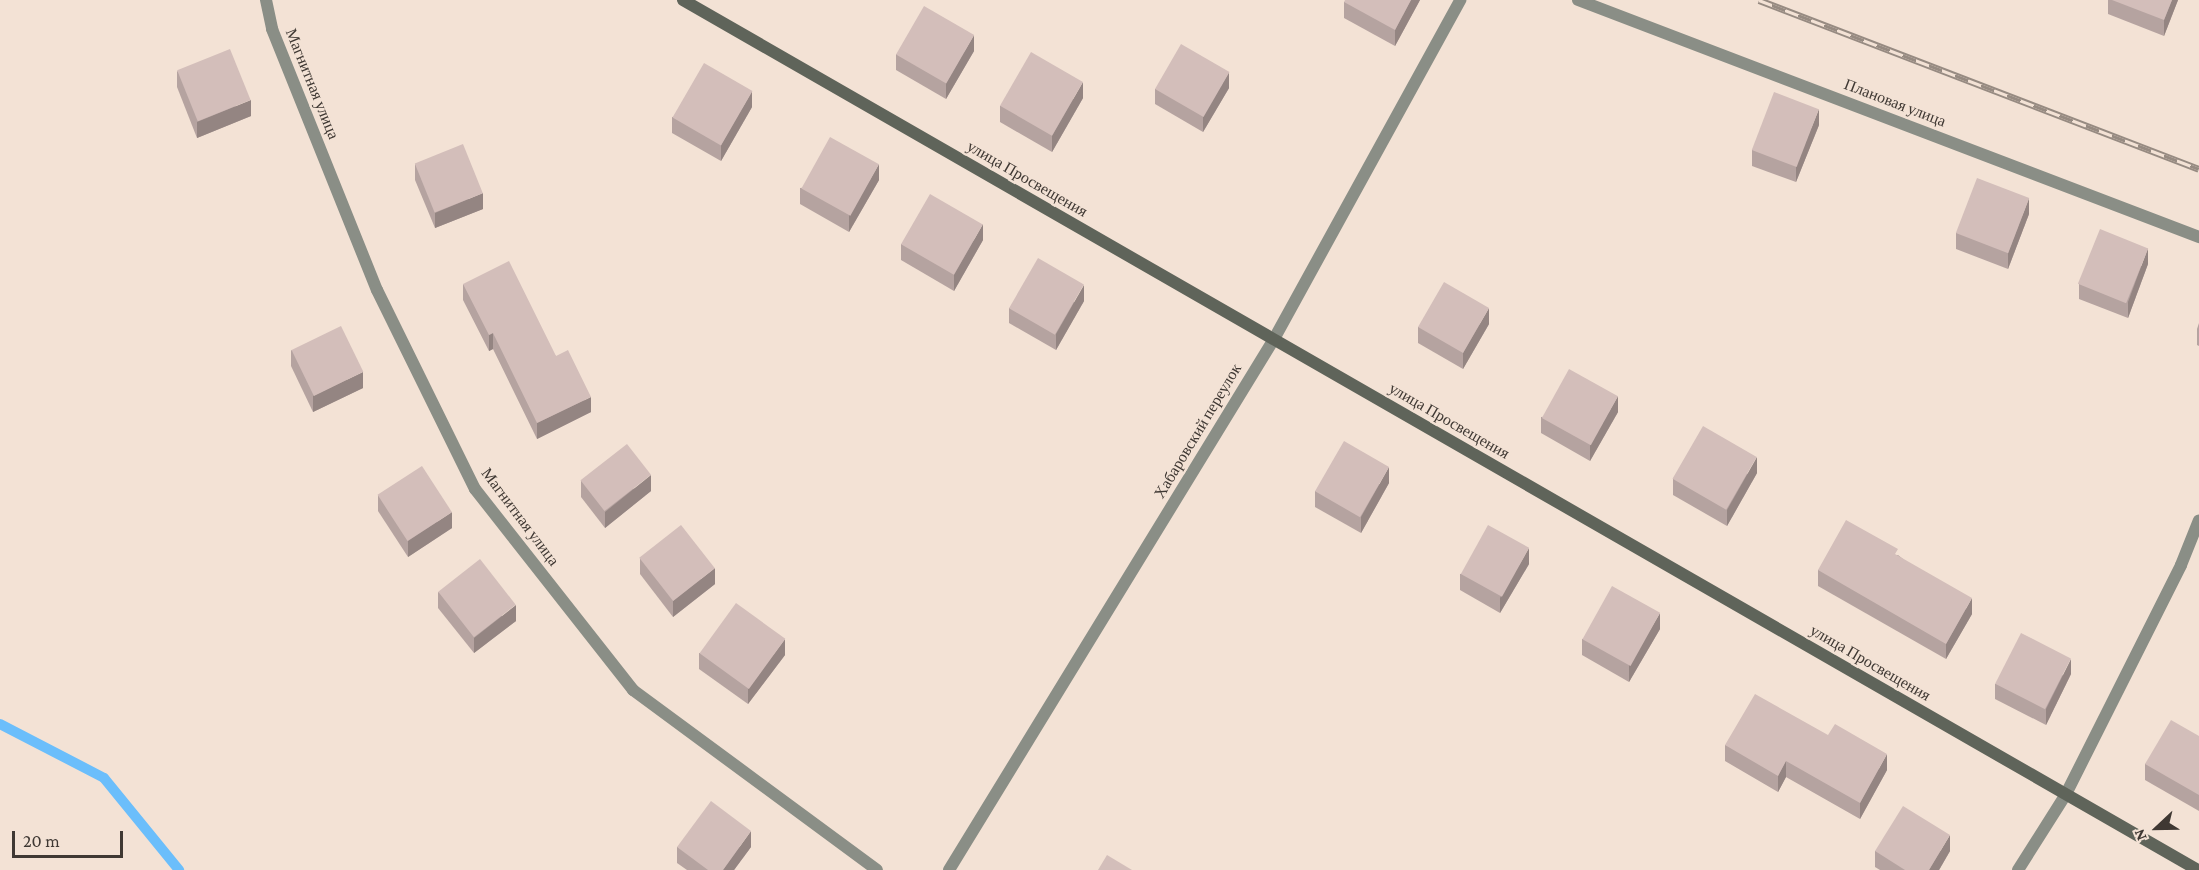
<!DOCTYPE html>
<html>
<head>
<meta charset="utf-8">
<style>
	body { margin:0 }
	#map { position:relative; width:2199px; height:870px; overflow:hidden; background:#f3e2d5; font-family:"Crimson Pro",serif }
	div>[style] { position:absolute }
	.stream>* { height:10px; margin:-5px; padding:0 5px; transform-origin:5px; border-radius:5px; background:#6bbefb }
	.street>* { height:12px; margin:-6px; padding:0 6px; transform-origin:6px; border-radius:6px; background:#8a8e86 }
	.secondary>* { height:12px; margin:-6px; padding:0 6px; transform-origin:6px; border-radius:6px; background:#5f645a }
	.rail>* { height:7px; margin-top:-3.5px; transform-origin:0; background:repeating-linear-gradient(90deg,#f3e2d5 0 14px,#978b82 0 28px); box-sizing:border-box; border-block:2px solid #978b82 }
	.wall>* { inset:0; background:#b5a3a0 }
	.shaded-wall>* { inset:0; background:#948582 }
	.building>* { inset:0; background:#d3beba; transform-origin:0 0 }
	span { translate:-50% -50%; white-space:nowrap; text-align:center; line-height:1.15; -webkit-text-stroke:4.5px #f3e2d5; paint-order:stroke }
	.street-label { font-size:16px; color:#3f3833 }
	.north { position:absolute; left:2127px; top:798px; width:60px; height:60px; -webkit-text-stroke:4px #f3e2d5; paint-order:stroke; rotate:248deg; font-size:16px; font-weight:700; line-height:24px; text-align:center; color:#3f3833 }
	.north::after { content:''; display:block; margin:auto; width:21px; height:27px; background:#3f3833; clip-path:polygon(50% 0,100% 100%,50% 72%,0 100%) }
	.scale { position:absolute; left:12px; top:831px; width:111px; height:27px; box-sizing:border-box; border:3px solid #3f3833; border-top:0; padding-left:8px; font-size:18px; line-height:21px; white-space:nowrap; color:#3f3833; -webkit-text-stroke:4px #f3e2d5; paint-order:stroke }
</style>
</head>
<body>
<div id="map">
	<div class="stream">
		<div style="left:0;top:724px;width:117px;rotate:27.4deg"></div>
		<div style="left:104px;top:778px;width:119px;rotate:50.8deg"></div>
	</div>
	<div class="street">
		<div style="left:266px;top:0;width:30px;rotate:78deg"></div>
		<div style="left:272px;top:29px;width:281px;rotate:68.1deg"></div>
		<div style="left:377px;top:290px;width:222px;rotate:63.8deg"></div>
		<div style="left:475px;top:489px;width:256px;rotate:51.8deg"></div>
		<div style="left:633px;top:690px;width:303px;rotate:36.4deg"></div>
		<div style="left:1578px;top:0;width:665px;rotate:20.89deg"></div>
		<div style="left:949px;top:870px;width:623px;rotate:-58.53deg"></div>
		<div style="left:1274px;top:339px;width:387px;rotate:-61.2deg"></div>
		<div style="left:2018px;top:870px;width:90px;rotate:-57.7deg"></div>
		<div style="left:2066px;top:794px;width:256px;rotate:-63.3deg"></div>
		<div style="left:2181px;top:565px;width:48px;rotate:-68.2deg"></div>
	</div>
	<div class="secondary">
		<div style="left:683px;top:0;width:1747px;rotate:29.87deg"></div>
	</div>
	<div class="rail">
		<div style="left:1759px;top:0;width:471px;rotate:21deg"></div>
	</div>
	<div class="wall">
		<div style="clip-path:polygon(1420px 0,1395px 46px,1344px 18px,1344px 2px)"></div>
		<div style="clip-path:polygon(2108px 0,2178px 0,2164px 36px,2108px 14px)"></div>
		<div style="clip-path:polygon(974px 51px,946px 99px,896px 70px,896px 54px)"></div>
		<div style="clip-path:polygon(177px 71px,251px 116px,197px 138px,177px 87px)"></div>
		<div style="clip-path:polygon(1229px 88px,1203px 132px,1155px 104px,1155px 89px)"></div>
		<div style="clip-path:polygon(1083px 98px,1052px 152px,1000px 122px,1000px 106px)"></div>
		<div style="clip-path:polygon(752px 107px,721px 161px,672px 133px,672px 117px)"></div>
		<div style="clip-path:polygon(1819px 125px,1796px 182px,1752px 166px,1752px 150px)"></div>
		<div style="clip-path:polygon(415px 164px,483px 209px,435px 228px,415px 180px)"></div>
		<div style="clip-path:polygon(879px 180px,849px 232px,800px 204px,800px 188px)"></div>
		<div style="clip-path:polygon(2029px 214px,2008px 269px,1956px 249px,1956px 233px)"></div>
		<div style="clip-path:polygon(983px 240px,954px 291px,901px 260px,901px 244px)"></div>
		<div style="clip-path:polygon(2148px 264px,2128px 318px,2079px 299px,2079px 284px)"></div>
		<div style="clip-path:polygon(463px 284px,556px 356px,591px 412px,537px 439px,493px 349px,489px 351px,463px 300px)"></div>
		<div style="clip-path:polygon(1084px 301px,1056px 350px,1009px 323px,1009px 308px)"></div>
		<div style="clip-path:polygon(2199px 323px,2199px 346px,2197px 345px,2197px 329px)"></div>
		<div style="clip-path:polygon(1489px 324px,1463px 369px,1418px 343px,1418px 327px)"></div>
		<div style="clip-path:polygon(291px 350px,363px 388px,313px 412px,291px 366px)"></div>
		<div style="clip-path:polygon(1618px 412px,1590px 461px,1541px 433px,1541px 417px)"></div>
		<div style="clip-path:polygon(1757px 473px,1727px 526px,1673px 495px,1673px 479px)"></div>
		<div style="clip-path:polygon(581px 481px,651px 491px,605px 528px,581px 497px)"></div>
		<div style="clip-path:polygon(1389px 483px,1361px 533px,1315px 507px,1315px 491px)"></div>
		<div style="clip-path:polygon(378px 495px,452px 528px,408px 557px,378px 511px)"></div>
		<div style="clip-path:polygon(1898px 555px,1972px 614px,1946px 659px,1818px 586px,1818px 570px)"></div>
		<div style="clip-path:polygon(640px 558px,715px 584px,673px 617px,640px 574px)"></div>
		<div style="clip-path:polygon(1529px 564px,1500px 613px,1460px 590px,1460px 574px)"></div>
		<div style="clip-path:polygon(438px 592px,516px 621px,474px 653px,438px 608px)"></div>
		<div style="clip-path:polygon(1660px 629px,1629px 682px,1582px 655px,1582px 639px)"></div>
		<div style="clip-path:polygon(699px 653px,785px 655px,748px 704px,699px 669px)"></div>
		<div style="clip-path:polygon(2071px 674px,2046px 725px,1995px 699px,1995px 684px)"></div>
		<div style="clip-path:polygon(2199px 736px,2199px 811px,2145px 780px,2145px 764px)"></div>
		<div style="clip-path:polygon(1725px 745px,1887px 770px,1860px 819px,1786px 777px,1778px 792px,1725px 761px)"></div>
		<div style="clip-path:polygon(677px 847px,751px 847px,734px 870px,687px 870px,677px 863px)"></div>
		<div style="clip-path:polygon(1875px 851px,1950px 851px,1939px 870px,1880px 870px,1875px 867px)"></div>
	</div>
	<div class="shaded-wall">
		<div style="clip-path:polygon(1411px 0,1420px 0,1395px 46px,1395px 30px)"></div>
		<div style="clip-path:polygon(2172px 0,2178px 0,2164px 36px,2164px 20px)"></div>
		<div style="clip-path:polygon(974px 35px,974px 51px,946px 99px,946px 83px)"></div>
		<div style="clip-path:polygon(1229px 72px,1229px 88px,1203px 132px,1203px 116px)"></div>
		<div style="clip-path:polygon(1083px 82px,1083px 98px,1052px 152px,1052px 136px)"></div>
		<div style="clip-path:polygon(752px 91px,752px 107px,721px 161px,721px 145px)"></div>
		<div style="clip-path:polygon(251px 100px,251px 116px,197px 138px,197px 122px)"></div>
		<div style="clip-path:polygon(1819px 109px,1819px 125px,1796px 182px,1796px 166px)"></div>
		<div style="clip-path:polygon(879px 164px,879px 180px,849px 232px,849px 216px)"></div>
		<div style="clip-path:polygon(483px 193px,483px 209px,435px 228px,435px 213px)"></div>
		<div style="clip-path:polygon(2029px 198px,2029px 214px,2008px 269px,2008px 253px)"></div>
		<div style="clip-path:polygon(983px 224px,983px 240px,954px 291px,954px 275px)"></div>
		<div style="clip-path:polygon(2148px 248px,2148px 264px,2128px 318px,2128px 302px)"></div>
		<div style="clip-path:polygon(1084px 285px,1084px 301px,1056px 350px,1056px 334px)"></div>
		<div style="clip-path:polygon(1489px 308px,1489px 324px,1463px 369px,1463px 353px)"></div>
		<div style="clip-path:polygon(493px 333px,493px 349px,489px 351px,489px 335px)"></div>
		<div style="clip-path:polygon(363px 372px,363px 388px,313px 412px,313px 396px)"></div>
		<div style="clip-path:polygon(1618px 396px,1618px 412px,1590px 461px,1590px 445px)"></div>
		<div style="clip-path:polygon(591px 397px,591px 412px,537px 439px,537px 423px)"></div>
		<div style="clip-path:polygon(1757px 457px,1757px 473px,1727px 526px,1727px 510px)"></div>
		<div style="clip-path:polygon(1389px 467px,1389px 483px,1361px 533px,1361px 517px)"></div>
		<div style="clip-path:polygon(651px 475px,651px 491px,605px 528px,605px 512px)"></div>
		<div style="clip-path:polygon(452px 512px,452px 528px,408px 557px,408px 541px)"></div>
		<div style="clip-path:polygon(1529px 548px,1529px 564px,1500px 613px,1500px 598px)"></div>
		<div style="clip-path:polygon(715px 568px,715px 584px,673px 617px,673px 601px)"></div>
		<div style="clip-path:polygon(1972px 598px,1972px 614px,1946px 659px,1946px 644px)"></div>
		<div style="clip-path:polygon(516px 605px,516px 621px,474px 653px,474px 638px)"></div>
		<div style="clip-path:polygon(1660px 613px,1660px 629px,1629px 682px,1629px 666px)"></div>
		<div style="clip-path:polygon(785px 639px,785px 655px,748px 704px,748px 689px)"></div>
		<div style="clip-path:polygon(2071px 659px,2071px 674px,2046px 725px,2046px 709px)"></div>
		<div style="clip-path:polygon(1887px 754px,1887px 770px,1860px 819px,1860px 803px)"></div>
		<div style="clip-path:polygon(1786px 761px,1786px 777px,1778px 792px,1778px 776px)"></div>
		<div style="clip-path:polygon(751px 831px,751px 847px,734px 870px,723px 870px)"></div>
		<div style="clip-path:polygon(1950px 835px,1950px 851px,1939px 870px,1929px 870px)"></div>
	</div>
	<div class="building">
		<div style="clip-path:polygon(1345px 0,1411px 0,1395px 30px,1344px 2px)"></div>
		<div style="clip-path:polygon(2112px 0,2172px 0,2164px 20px)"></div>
		<div style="left:924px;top:6px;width:58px;height:56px;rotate:30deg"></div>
		<div style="left:1181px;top:44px;width:56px;height:52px;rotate:30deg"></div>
		<div style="left:230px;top:49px;width:55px;height:57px;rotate:68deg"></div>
		<div style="left:1031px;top:52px;width:60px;height:62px;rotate:30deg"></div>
		<div style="left:704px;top:63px;width:56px;height:63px;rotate:30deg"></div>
		<div style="left:1774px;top:92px;width:48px;height:62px;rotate:21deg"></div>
		<div style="left:830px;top:137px;width:56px;height:59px;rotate:29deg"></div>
		<div style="left:463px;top:144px;width:53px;height:52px;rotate:68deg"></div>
		<div style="left:1977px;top:178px;width:56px;height:59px;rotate:21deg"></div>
		<div style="left:930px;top:194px;width:61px;height:58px;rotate:30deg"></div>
		<div style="left:2100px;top:229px;width:52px;height:59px;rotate:22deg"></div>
		<div style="left:1038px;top:258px;width:53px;height:58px;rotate:30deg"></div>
		<div style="clip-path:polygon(509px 261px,556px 356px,568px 350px,591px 397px,537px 423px,493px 333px,489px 335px,463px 284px)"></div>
		<div style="left:1444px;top:282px;width:52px;height:52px;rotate:30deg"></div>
		<div style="left:341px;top:326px;width:51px;height:55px;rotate:64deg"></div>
		<div style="left:1569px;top:369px;width:56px;height:56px;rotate:29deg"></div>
		<div style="left:1703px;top:426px;width:62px;height:61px;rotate:30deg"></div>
		<div style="left:1344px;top:441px;width:52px;height:58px;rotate:30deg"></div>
		<div style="left:627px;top:444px;width:39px;height:59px;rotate:52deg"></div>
		<div style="left:422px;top:466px;width:55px;height:53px;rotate:57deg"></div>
		<div style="clip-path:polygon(1846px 520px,1898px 549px,1895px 554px,1972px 598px,1946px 644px,1818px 570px)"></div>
		<div style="left:681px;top:525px;width:55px;height:53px;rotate:52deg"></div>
		<div style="left:1488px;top:525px;width:47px;height:56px;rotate:29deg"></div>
		<div style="left:480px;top:559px;width:58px;height:53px;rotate:52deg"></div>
		<div style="left:1612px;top:586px;width:55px;height:61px;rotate:29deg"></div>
		<div style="left:736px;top:603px;width:61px;height:62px;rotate:36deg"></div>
		<div style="left:2021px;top:633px;width:56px;height:57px;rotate:27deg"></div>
		<div style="clip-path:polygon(1755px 694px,1828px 735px,1835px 724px,1887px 754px,1860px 803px,1786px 761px,1778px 776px,1725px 745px)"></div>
		<div style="clip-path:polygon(2171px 720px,2199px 736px,2199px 795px,2145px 764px)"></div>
		<div style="clip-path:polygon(711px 801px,751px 831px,723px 870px,708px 870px,677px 847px)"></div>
		<div style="clip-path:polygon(1903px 806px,1950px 835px,1929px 870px,1905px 870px,1875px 851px)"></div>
		<div style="clip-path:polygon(1107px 855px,1132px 870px,1098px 870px)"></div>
	</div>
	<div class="street-label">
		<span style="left:312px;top:84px;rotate:68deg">Магнитная улица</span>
		<span style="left:1895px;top:103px;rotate:21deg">Плановая улица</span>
		<span style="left:1027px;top:179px;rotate:30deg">улица Просвещения</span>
		<span style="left:1449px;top:421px;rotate:30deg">улица Просвещения</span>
		<span style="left:1198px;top:431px;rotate:-59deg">Хабаровский переулок</span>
		<span style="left:520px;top:517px;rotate:53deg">Магнитная улица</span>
		<span style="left:1870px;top:663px;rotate:30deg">улица Просвещения</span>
	</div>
	<div class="north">N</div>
	<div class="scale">20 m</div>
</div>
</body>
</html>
